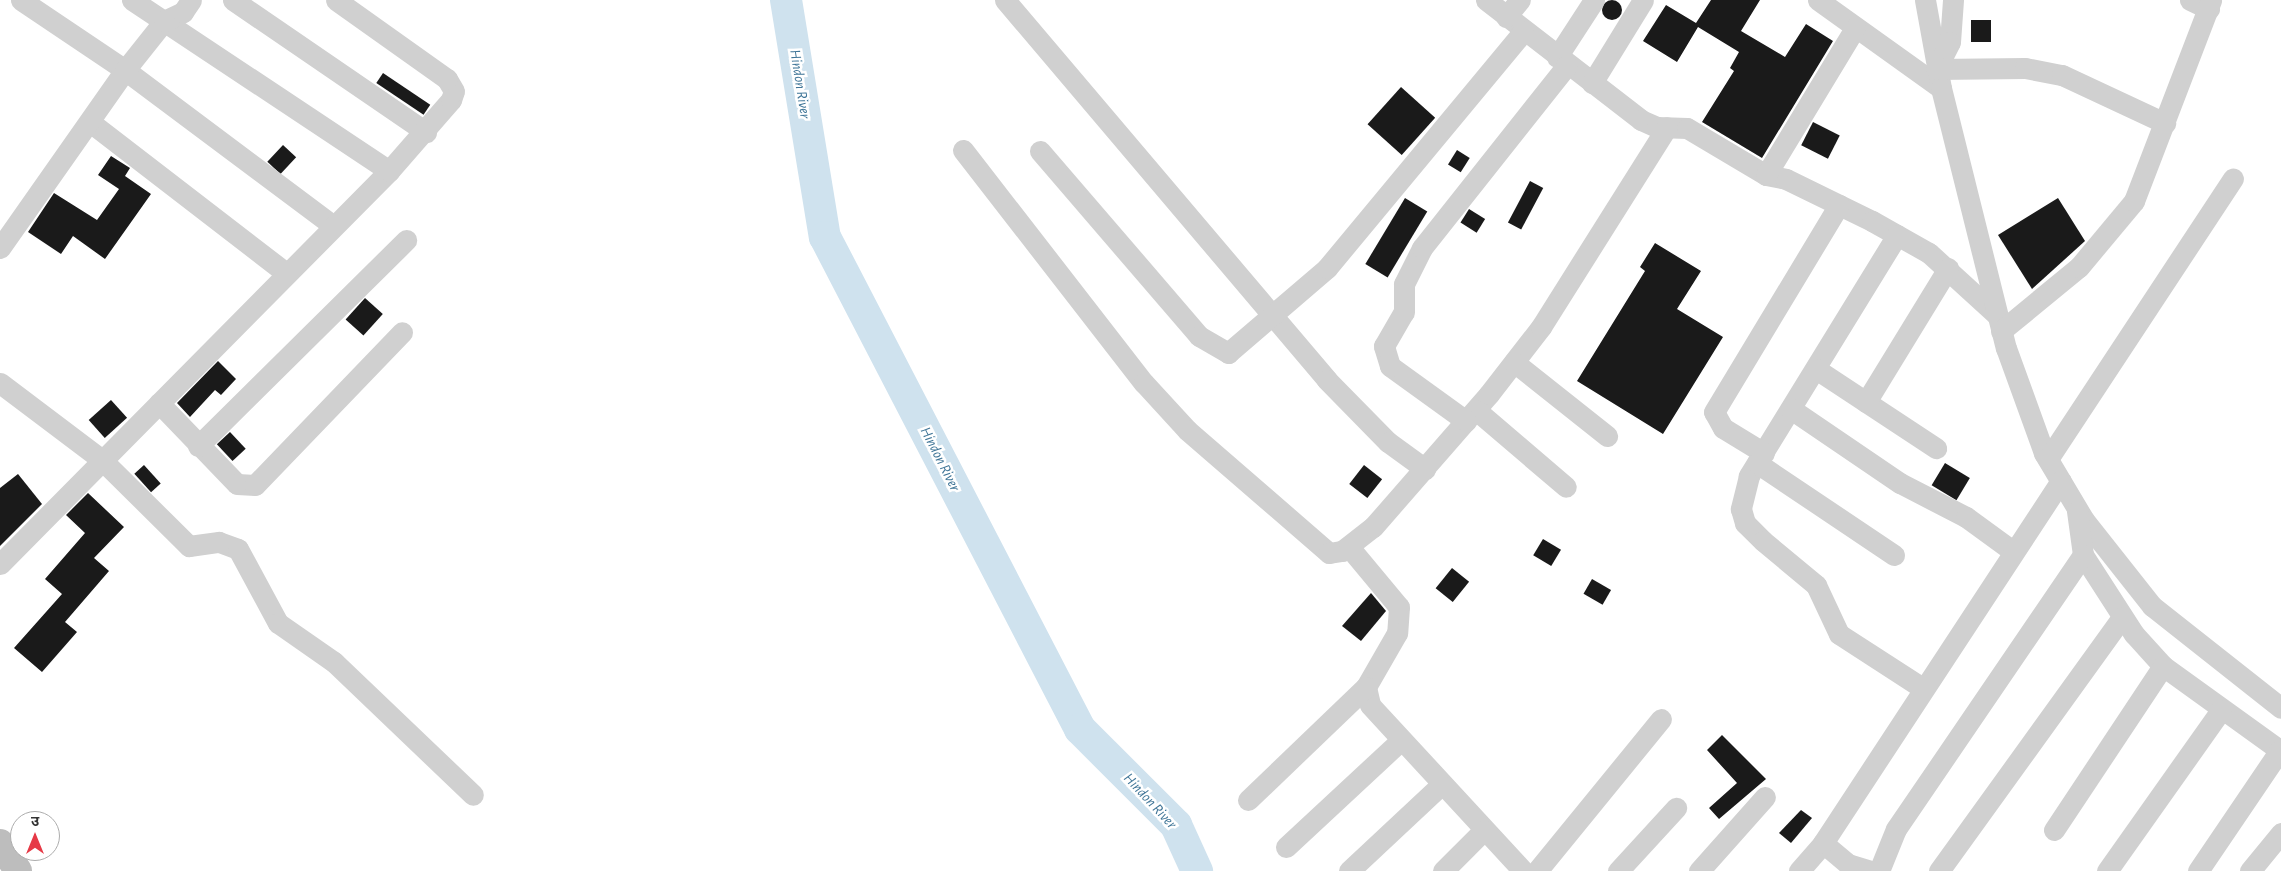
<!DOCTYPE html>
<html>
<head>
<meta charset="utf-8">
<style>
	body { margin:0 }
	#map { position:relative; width:2281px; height:871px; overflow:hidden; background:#fff; font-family:"Alegreya Sans","Noto Sans Devanagari",sans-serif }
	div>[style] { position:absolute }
	.river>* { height:32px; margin:-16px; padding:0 16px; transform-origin:16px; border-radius:16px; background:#cfe2ee }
	.building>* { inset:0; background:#1a1a1a; transform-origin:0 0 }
	.round { border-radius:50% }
	.street>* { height:21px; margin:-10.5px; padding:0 10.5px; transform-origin:10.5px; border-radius:10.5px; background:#d0d0d0 }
	.secondary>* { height:28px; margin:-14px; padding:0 14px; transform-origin:14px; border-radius:14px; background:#bdbdbd }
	span { translate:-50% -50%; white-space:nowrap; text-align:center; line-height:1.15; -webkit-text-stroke:5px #fff; paint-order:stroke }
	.water-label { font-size:15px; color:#3f7597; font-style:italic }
	.north { position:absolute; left:10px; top:811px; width:50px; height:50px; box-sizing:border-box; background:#fff; border:1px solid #adadad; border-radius:50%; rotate:0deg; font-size:14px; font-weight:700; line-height:20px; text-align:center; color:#333 }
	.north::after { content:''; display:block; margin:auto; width:18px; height:22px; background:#e63946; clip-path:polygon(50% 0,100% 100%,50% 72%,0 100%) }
</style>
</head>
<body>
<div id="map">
	<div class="river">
		<div style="left:786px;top:0;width:240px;rotate:80.7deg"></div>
		<div style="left:825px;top:237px;width:554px;rotate:62.6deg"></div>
		<div style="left:1080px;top:729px;width:136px;rotate:45deg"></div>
		<div style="left:1176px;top:825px;width:51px;rotate:65.5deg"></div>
	</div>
	<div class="building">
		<div style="clip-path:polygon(1711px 0,1760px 0,1741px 31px,1785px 57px,1806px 24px,1833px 41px,1762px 158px,1702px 122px,1734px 71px,1730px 68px,1739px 52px,1698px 27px,1677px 62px,1643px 41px,1666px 5px,1696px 23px)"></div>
		<div class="round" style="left:1602px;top:0;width:20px;height:20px"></div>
		<div style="left:1971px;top:20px;width:20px;height:22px"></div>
		<div style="left:383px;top:73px;width:57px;height:12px;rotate:34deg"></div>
		<div style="left:1401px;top:87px;width:46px;height:50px;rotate:42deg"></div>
		<div style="left:1813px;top:122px;width:30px;height:26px;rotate:27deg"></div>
		<div style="left:283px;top:145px;width:18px;height:23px;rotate:43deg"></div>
		<div style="left:1457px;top:150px;width:15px;height:17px;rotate:32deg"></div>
		<div style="clip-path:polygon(111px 156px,130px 168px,125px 176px,151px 194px,105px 259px,73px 236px,61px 254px,28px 232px,54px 193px,97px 220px,119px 189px,98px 175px)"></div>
		<div style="left:1530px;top:181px;width:15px;height:47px;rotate:28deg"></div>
		<div style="left:1405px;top:198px;width:26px;height:77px;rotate:31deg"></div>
		<div style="clip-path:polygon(2058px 198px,2085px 241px,2032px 289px,1998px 235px)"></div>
		<div style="left:1469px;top:209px;width:19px;height:16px;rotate:32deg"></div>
		<div style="clip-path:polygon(1655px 243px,1701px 271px,1677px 309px,1723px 337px,1663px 434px,1577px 381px,1645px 271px,1640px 267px)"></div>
		<div style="left:365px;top:298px;width:24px;height:29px;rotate:42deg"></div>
		<div style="clip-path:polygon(218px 361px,236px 379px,221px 395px,215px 390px,190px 417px,177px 403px)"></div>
		<div style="left:111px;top:400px;width:24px;height:30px;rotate:48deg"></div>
		<div style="left:230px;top:432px;width:23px;height:18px;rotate:47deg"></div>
		<div style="left:1945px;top:463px;width:29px;height:26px;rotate:31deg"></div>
		<div style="left:144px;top:465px;width:25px;height:13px;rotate:48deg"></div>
		<div style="left:1364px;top:465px;width:23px;height:24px;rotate:38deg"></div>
		<div style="clip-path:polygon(18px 474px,42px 504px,0 546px,0 488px)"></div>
		<div style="clip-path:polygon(88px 493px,124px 527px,94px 558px,109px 571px,65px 622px,77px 632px,42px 672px,14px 648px,62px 594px,45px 579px,85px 533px,66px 515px)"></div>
		<div style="left:1543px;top:539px;width:21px;height:19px;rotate:31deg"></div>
		<div style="left:1452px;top:568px;width:22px;height:26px;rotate:39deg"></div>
		<div style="left:1592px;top:579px;width:22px;height:17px;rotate:30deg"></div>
		<div style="clip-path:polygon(1371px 593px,1386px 611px,1361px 641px,1342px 626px)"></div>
		<div style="clip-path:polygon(1722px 735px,1766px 779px,1719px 819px,1709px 808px,1737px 783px,1707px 750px)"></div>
		<div style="clip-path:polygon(1801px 810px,1812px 818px,1791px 843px,1779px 833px)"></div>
	</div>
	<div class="street">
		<div style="left:21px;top:0;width:125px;rotate:33.9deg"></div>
		<div style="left:125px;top:70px;width:259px;rotate:36.8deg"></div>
		<div style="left:132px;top:0;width:309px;rotate:33.6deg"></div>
		<div style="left:233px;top:0;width:234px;rotate:34.4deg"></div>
		<div style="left:1005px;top:0;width:498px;rotate:49.7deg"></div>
		<div style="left:1327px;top:380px;width:87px;rotate:45.5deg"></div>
		<div style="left:1388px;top:442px;width:46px;rotate:36.1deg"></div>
		<div style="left:1486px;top:0;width:196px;rotate:37.7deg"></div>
		<div style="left:1641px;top:120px;width:17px;rotate:24deg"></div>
		<div style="left:1657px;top:127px;width:30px;rotate:2deg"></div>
		<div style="left:1687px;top:128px;width:92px;rotate:30.7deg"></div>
		<div style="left:1766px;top:175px;width:20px;rotate:11deg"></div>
		<div style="left:1786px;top:179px;width:96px;rotate:26deg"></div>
		<div style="left:1872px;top:221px;width:65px;rotate:29.3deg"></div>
		<div style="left:1929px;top:253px;width:92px;rotate:42.4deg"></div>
		<div style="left:1818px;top:0;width:151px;rotate:35.6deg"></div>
		<div style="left:1925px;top:0;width:89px;rotate:79.7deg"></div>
		<div style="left:1941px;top:88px;width:268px;rotate:76deg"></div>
		<div style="left:2006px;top:348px;width:112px;rotate:70.1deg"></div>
		<div style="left:2044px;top:453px;width:78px;rotate:59.2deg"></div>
		<div style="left:2084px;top:520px;width:110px;rotate:51.7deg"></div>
		<div style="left:2152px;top:606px;width:164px;rotate:38.3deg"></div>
		<div style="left:1953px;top:0;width:42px;rotate:94.1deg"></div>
		<div style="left:1950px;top:42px;width:30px;rotate:117deg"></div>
		<div style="left:1936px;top:69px;width:89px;rotate:-0.6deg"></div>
		<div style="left:2025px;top:68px;width:38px;rotate:11deg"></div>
		<div style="left:2062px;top:75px;width:114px;rotate:25deg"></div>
		<div style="left:2190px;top:0;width:21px;rotate:25deg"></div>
		<div style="left:1506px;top:17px;width:22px;rotate:-51deg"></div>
		<div style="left:1557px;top:57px;width:68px;rotate:-57deg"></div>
		<div style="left:1592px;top:83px;width:97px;rotate:-58.4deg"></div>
		<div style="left:90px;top:122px;width:246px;rotate:37.6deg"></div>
		<div style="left:963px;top:150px;width:295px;rotate:52.2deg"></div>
		<div style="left:1144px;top:383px;width:64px;rotate:47.5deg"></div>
		<div style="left:1187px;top:430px;width:188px;rotate:40.9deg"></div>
		<div style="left:1329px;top:553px;width:13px;rotate:-9deg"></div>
		<div style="left:1342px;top:551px;width:39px;rotate:-38deg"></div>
		<div style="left:1373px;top:527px;width:176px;rotate:-48.9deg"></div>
		<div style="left:1489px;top:394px;width:85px;rotate:-52.2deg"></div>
		<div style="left:1541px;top:327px;width:236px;rotate:-57.8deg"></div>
		<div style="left:1040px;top:151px;width:244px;rotate:49.3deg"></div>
		<div style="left:1199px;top:336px;width:34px;rotate:30deg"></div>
		<div style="left:1228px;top:353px;width:130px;rotate:-40.6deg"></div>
		<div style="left:1327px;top:268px;width:307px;rotate:-50.3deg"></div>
		<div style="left:1766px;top:175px;width:172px;rotate:-58.8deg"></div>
		<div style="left:1897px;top:235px;width:283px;rotate:121.6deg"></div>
		<div style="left:1749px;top:476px;width:34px;rotate:104deg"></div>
		<div style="left:1741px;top:509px;width:15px;rotate:74deg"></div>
		<div style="left:1745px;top:523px;width:25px;rotate:45deg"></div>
		<div style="left:1763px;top:541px;width:69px;rotate:39.7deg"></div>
		<div style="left:1816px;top:585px;width:54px;rotate:64.9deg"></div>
		<div style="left:1839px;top:634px;width:101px;rotate:32.9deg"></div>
		<div style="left:0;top:248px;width:218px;rotate:-54.9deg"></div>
		<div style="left:125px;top:70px;width:63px;rotate:-51.5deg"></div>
		<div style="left:164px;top:21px;width:21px;rotate:-25deg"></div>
		<div style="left:183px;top:12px;width:14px;rotate:-56deg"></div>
		<div style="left:2001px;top:331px;width:101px;rotate:-39.4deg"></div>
		<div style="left:2079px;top:267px;width:86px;rotate:-50.2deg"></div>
		<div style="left:2134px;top:201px;width:215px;rotate:-69deg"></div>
		<div style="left:1514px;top:362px;width:119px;rotate:38.5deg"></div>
		<div style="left:1816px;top:369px;width:144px;rotate:33.4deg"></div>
		<div style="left:0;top:383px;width:126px;rotate:37deg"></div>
		<div style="left:101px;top:459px;width:124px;rotate:44.7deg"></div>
		<div style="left:189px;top:546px;width:30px;rotate:-8deg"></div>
		<div style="left:219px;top:542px;width:20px;rotate:20deg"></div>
		<div style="left:238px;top:549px;width:84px;rotate:61.6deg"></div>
		<div style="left:278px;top:623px;width:68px;rotate:34.9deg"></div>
		<div style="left:334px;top:662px;width:192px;rotate:43.7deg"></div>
		<div style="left:1866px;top:402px;width:157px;rotate:-58.5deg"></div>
		<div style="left:159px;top:403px;width:112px;rotate:46.1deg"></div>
		<div style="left:237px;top:484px;width:18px;rotate:3deg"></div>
		<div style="left:255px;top:485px;width:212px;rotate:-46.1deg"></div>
		<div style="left:1791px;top:409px;width:132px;rotate:34.2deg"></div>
		<div style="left:1900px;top:483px;width:74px;rotate:27.3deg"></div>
		<div style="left:1966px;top:517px;width:59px;rotate:36.1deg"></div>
		<div style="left:1476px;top:410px;width:118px;rotate:40.5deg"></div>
		<div style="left:1466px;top:421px;width:94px;rotate:-144.1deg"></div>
		<div style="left:1390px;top:366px;width:21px;rotate:-107deg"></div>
		<div style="left:1384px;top:346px;width:39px;rotate:-60deg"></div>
		<div style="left:1404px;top:312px;width:28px;rotate:-90deg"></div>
		<div style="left:1404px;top:284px;width:40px;rotate:-63.4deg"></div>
		<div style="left:1422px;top:248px;width:233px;rotate:-51.6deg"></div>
		<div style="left:198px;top:446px;width:293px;rotate:-44.7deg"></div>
		<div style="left:1764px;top:453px;width:48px;rotate:-148.6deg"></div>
		<div style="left:1723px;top:428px;width:18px;rotate:-119deg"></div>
		<div style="left:1714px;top:412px;width:242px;rotate:-58.9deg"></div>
		<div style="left:2048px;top:459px;width:336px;rotate:-56.6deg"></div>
		<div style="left:1757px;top:463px;width:165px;rotate:33.9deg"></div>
		<div style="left:2077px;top:511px;width:44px;rotate:82.2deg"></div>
		<div style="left:2083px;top:555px;width:94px;rotate:57.2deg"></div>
		<div style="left:2134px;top:634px;width:43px;rotate:47.8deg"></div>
		<div style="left:2163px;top:666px;width:145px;rotate:35.8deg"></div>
		<div style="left:1349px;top:547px;width:78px;rotate:50.2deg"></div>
		<div style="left:1399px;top:607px;width:26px;rotate:94deg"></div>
		<div style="left:1397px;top:633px;width:62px;rotate:119.9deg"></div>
		<div style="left:1366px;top:687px;width:18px;rotate:77deg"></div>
		<div style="left:1370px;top:705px;width:226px;rotate:47.3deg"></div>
		<div style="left:0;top:564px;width:553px;rotate:-45.29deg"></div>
		<div style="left:389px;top:171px;width:94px;rotate:-48.9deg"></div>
		<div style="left:451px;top:100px;width:9px;rotate:-72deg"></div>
		<div style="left:454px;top:91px;width:14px;rotate:-120deg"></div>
		<div style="left:447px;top:79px;width:136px;rotate:-144.6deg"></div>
		<div style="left:1248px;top:800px;width:163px;rotate:-43.8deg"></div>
		<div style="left:2054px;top:830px;width:197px;rotate:-56.4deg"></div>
		<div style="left:1823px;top:843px;width:33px;rotate:40deg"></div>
		<div style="left:1848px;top:864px;width:24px;rotate:17deg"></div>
		<div style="left:1286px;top:847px;width:157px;rotate:-42.9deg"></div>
		<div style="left:1349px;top:871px;width:126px;rotate:-43.1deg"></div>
		<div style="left:1443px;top:871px;width:57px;rotate:-45deg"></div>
		<div style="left:1537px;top:871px;width:196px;rotate:-50.8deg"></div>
		<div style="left:1618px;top:871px;width:86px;rotate:-47.4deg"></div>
		<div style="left:1699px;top:871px;width:99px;rotate:-48.3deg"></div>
		<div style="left:1799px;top:871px;width:37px;rotate:-49deg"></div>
		<div style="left:1823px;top:843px;width:433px;rotate:-56.7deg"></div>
		<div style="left:1879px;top:871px;width:45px;rotate:-68deg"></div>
		<div style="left:1896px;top:829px;width:332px;rotate:-55.7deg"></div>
		<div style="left:1939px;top:871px;width:313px;rotate:-54.2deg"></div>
		<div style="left:2107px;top:871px;width:197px;rotate:-54.7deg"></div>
		<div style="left:2198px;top:871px;width:146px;rotate:-55.9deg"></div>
		<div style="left:2250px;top:871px;width:49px;rotate:-50.8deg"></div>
	</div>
	<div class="secondary">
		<div style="left:0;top:843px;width:33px;rotate:57deg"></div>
	</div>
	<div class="water-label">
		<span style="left:800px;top:84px;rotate:81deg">Hindon River</span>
		<span style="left:940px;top:459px;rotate:63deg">Hindon River</span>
		<span style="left:1150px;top:801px;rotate:47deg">Hindon River</span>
	</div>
	<div class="north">उ</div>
</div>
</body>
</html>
